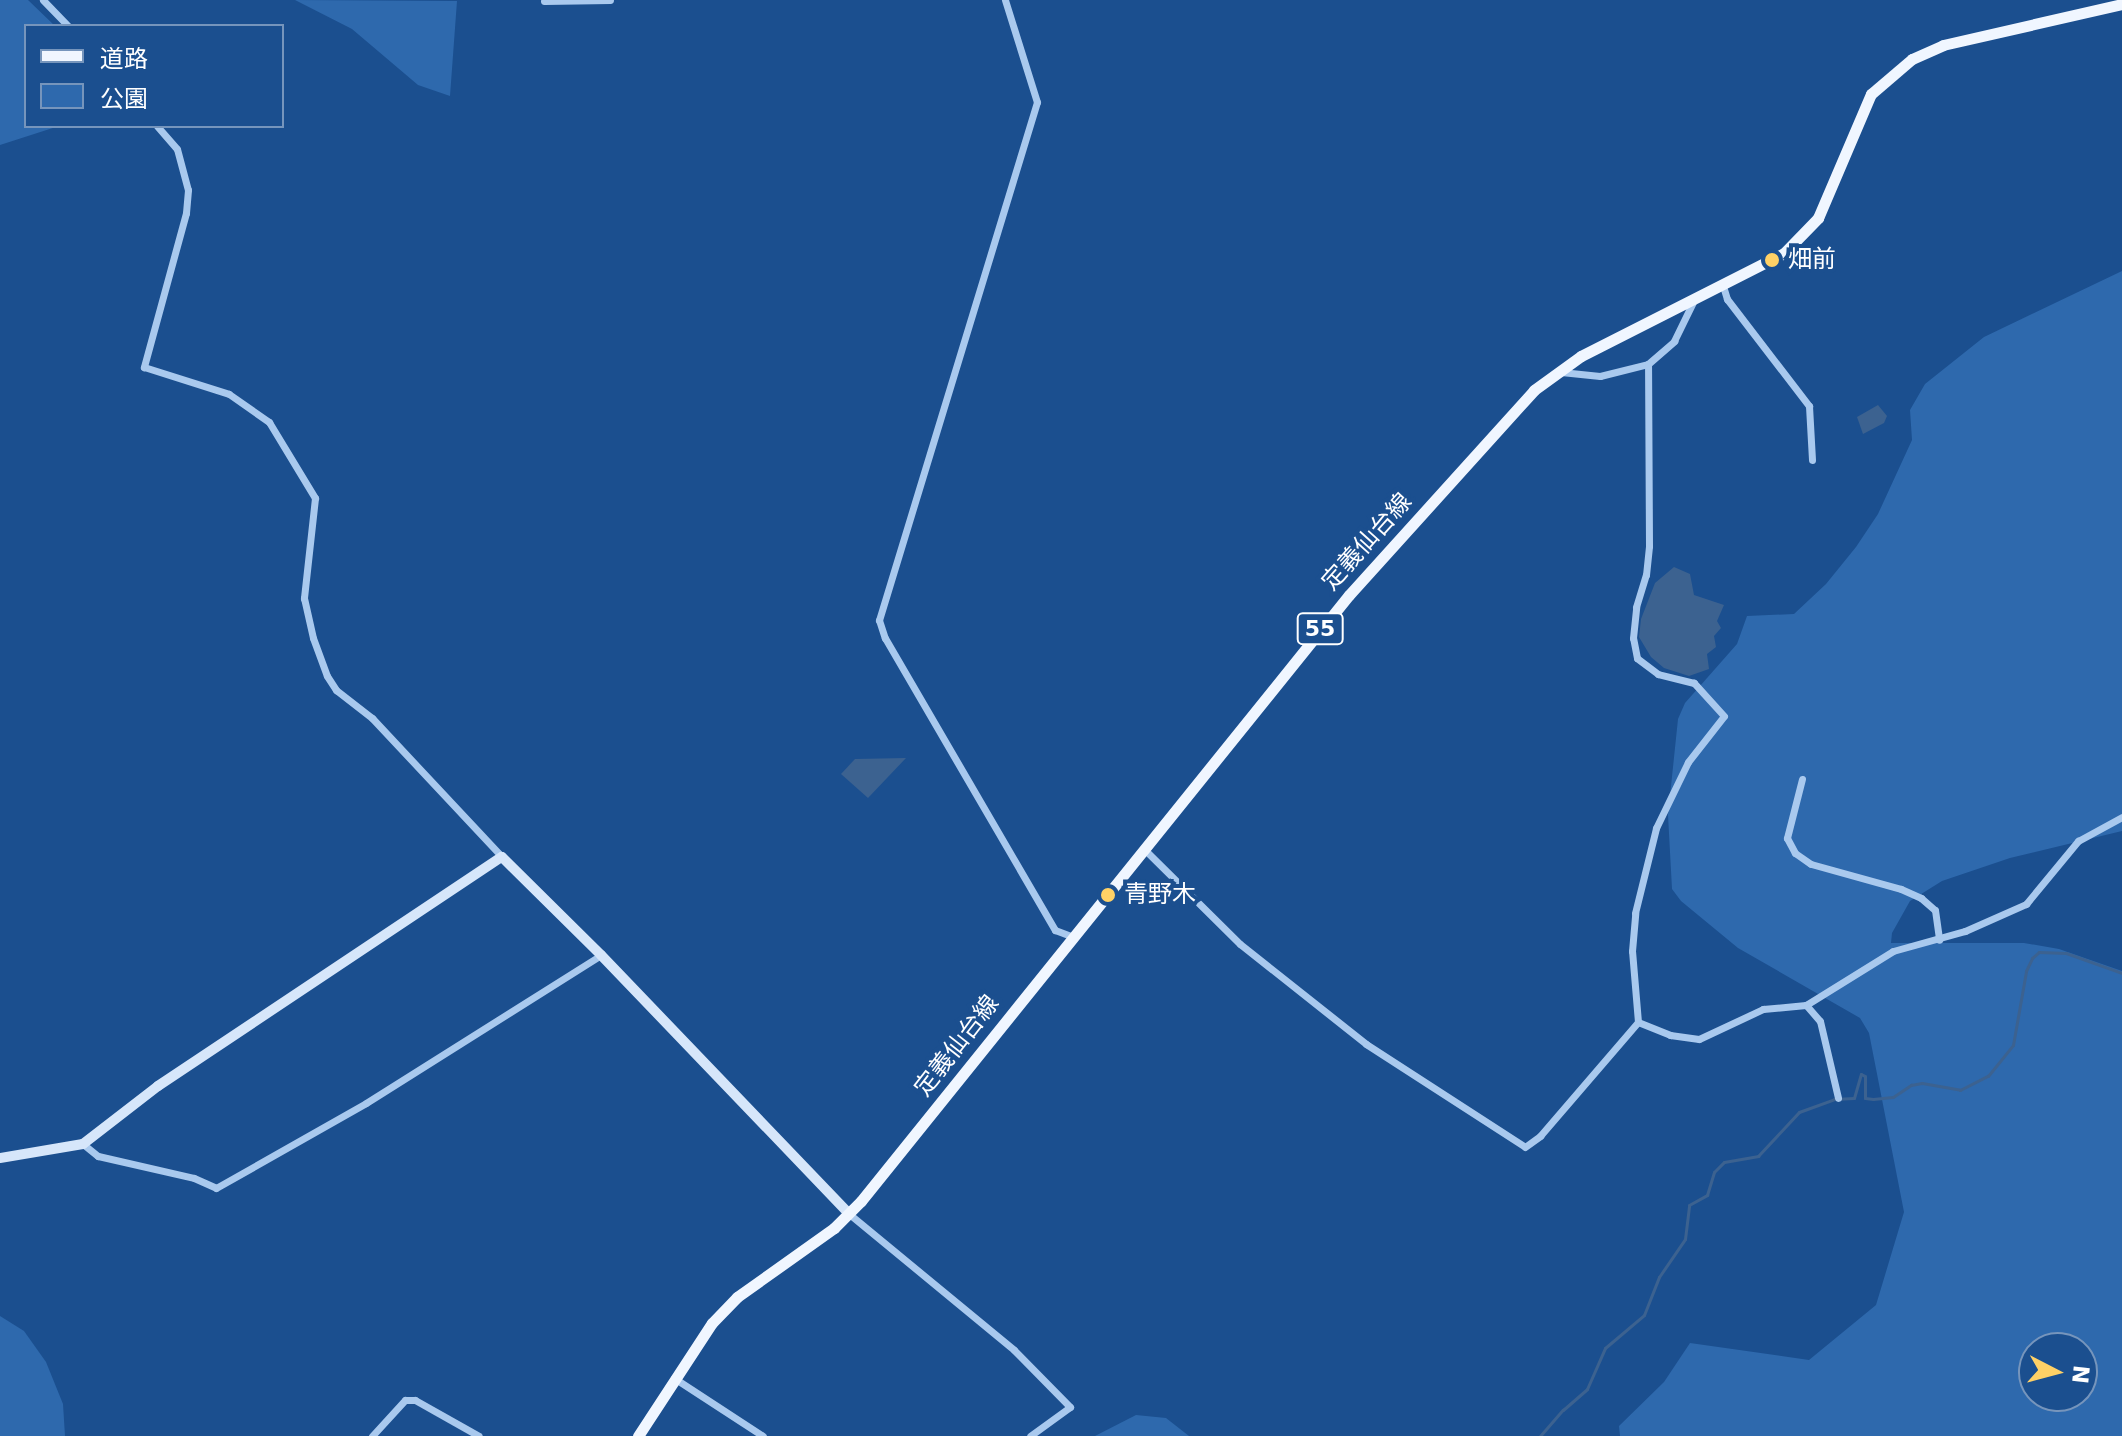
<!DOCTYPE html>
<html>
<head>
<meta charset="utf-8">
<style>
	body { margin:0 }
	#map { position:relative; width:2122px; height:1436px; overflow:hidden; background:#1b4f8f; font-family:"DejaVu Sans","Noto Sans JP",sans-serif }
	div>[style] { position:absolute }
	.green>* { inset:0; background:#2e69ad }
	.water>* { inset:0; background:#3c6290 }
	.stream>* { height:3px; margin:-1.5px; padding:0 1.5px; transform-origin:1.5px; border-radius:1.5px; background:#3c6290 }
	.street>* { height:7px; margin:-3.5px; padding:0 3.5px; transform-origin:3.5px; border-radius:3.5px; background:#a9c9ee }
	.secondary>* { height:10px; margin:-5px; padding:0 5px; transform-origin:5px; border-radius:5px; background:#d6e6fa }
	.primary>* { height:11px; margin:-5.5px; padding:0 5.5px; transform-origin:5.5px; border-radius:5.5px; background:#f0f6ff }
	.dots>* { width:22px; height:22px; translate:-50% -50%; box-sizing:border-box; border:4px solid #1b4f8f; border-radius:50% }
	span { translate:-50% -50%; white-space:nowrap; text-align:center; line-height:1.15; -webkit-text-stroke:8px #1b4f8f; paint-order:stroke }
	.shield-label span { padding:2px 6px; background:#1b4f8f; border:2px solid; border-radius:6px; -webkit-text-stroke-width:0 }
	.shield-label { font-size:22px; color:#fff; font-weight:700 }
	.poi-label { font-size:24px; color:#fff }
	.left { translate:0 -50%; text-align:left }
	.street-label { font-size:24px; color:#fff }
	.legend { position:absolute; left:24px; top:24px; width:260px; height:104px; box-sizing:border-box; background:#1b4f8f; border:2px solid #7695bc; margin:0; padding:10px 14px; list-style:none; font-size:24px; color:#fff }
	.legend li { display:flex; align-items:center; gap:16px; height:40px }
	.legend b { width:40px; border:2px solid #7695bc }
	.north { position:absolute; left:2018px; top:1332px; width:80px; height:80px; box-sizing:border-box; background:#1b4f8f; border:2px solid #7695bc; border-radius:50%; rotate:96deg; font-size:22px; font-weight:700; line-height:32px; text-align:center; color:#fff }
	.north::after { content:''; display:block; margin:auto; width:28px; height:36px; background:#ffd166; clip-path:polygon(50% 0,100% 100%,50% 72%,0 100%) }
</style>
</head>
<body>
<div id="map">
	<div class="green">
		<div style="clip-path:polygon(0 0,28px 0,55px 26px,26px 26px,26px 126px,59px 126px,0 145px)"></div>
		<div style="clip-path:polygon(295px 0,457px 1px,450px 96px,418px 85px,352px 29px)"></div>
		<div style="clip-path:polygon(evenodd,2122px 271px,2122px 831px,2010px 858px,1942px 881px,1910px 901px,1892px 933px,1891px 943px,2024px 943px,2059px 949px,2122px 971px,2122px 1436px,1620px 1436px,1619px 1426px,1664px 1382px,1690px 1343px,1809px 1360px,1876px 1305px,1904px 1212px,1869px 1033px,1860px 1018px,1738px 948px,1681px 901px,1672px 889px,1668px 815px,1678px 719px,1685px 703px,1737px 644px,1747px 616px,1794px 614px,1826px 584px,1856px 547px,1878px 514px,1912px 440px,1910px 410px,1925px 384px,1984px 337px,2122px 271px,2034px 1348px,2082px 1348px,2082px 1396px,2034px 1396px,2034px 1348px)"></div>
		<div style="clip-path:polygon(0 1316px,24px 1331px,46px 1362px,63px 1404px,65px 1436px,0 1436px)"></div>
		<div style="clip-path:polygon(1136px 1415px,1166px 1418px,1189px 1436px,1095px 1436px)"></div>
	</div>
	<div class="water">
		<div style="clip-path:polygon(1878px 405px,1887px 416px,1884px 423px,1863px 434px,1857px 417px)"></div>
		<div style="clip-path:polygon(1674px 567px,1690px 574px,1694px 595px,1724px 605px,1717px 621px,1721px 628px,1714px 636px,1716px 647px,1707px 654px,1709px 669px,1689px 676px,1664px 668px,1651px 657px,1639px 637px,1641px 619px,1655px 583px)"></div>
		<div style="clip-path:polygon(906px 758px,868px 798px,841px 774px,855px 759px)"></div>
	</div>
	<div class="stream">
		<div style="left:1540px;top:1436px;width:35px;rotate:-49deg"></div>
		<div style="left:1563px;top:1410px;width:32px;rotate:-41deg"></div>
		<div style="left:1587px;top:1389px;width:45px;rotate:-66.3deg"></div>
		<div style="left:1605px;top:1348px;width:51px;rotate:-40.2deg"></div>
		<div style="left:1644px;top:1315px;width:41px;rotate:-68.5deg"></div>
		<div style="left:1659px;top:1277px;width:46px;rotate:-55.6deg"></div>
		<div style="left:1685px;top:1239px;width:34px;rotate:-83deg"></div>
		<div style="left:1689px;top:1205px;width:21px;rotate:-29deg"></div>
		<div style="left:1707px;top:1195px;width:24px;rotate:-73deg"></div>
		<div style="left:1714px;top:1172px;width:14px;rotate:-45deg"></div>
		<div style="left:1724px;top:1162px;width:35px;rotate:-10deg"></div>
		<div style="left:1758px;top:1156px;width:60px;rotate:-47deg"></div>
		<div style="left:1799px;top:1112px;width:37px;rotate:-20deg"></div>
		<div style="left:1834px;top:1099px;width:20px;rotate:-3deg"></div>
		<div style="left:1854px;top:1098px;width:25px;rotate:-74deg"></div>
		<div style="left:1861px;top:1074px;width:4px;rotate:27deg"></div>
		<div style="left:1865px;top:1076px;width:22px;rotate:90deg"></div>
		<div style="left:1865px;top:1098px;width:8px;rotate:7deg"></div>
		<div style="left:1873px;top:1099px;width:20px;rotate:-6deg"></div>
		<div style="left:1893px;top:1097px;width:22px;rotate:-34deg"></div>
		<div style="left:1911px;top:1085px;width:11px;rotate:-10deg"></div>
		<div style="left:1922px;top:1083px;width:39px;rotate:10deg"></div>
		<div style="left:1960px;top:1090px;width:31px;rotate:-27deg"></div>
		<div style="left:1988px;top:1076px;width:40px;rotate:-51deg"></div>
		<div style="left:2013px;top:1045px;width:75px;rotate:-80deg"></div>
		<div style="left:2026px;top:971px;width:14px;rotate:-65deg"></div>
		<div style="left:2032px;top:958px;width:9px;rotate:-41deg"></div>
		<div style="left:2039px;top:952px;width:27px;rotate:2deg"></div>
		<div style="left:2066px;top:953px;width:59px;rotate:19.7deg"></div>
	</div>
	<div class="street">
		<div style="left:43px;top:0;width:36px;rotate:46deg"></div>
		<div style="left:1005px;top:0;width:107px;rotate:72.6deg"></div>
		<div style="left:1037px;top:102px;width:542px;rotate:106.96deg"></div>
		<div style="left:879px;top:620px;width:19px;rotate:72deg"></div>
		<div style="left:885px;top:638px;width:338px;rotate:59.8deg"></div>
		<div style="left:1055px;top:930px;width:17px;rotate:21deg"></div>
		<div style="left:544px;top:1px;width:66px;rotate:-0.9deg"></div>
		<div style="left:157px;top:126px;width:30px;rotate:49deg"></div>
		<div style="left:177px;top:149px;width:42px;rotate:75deg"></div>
		<div style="left:188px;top:190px;width:23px;rotate:95deg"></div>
		<div style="left:186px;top:213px;width:160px;rotate:105.3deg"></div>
		<div style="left:144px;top:367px;width:89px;rotate:17.6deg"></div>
		<div style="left:229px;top:394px;width:49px;rotate:35deg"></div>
		<div style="left:269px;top:422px;width:89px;rotate:58.8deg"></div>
		<div style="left:315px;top:498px;width:101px;rotate:96.3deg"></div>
		<div style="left:304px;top:598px;width:41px;rotate:77.3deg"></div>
		<div style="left:313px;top:638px;width:40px;rotate:69.8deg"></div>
		<div style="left:327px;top:676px;width:17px;rotate:57deg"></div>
		<div style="left:336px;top:690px;width:46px;rotate:37.9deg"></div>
		<div style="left:372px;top:718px;width:190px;rotate:46.9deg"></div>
		<div style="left:1723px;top:286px;width:14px;rotate:73deg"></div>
		<div style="left:1727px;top:299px;width:135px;rotate:52.5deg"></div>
		<div style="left:1809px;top:406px;width:54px;rotate:86.8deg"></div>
		<div style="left:1561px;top:372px;width:39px;rotate:6deg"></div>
		<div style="left:1600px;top:376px;width:49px;rotate:-14deg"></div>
		<div style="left:1648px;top:364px;width:35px;rotate:-41deg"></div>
		<div style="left:1674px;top:341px;width:43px;rotate:-64deg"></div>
		<div style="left:1802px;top:779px;width:61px;rotate:104.3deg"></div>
		<div style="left:1787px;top:838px;width:17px;rotate:62deg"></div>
		<div style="left:1795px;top:853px;width:19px;rotate:35deg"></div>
		<div style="left:1811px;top:864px;width:93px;rotate:15.5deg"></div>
		<div style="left:1901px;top:889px;width:22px;rotate:24deg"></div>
		<div style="left:1921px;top:898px;width:18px;rotate:41deg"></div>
		<div style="left:1935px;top:910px;width:30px;rotate:82deg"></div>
		<div style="left:1144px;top:849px;width:135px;rotate:44.7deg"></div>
		<div style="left:1240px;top:944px;width:161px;rotate:38.4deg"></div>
		<div style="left:1366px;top:1044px;width:189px;rotate:32.9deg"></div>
		<div style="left:1525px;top:1147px;width:19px;rotate:-36deg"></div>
		<div style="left:1540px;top:1136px;width:150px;rotate:-49.3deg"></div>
		<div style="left:1638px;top:1022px;width:71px;rotate:-94.8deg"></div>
		<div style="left:1632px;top:951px;width:38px;rotate:-85deg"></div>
		<div style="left:1635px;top:913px;width:88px;rotate:-76.1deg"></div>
		<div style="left:1656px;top:828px;width:73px;rotate:-64.1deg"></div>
		<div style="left:1688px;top:762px;width:58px;rotate:-52deg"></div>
		<div style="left:1724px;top:716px;width:45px;rotate:-132.3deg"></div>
		<div style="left:1694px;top:683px;width:37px;rotate:-166deg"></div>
		<div style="left:1658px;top:674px;width:26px;rotate:-143deg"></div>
		<div style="left:1637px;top:658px;width:20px;rotate:-101deg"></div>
		<div style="left:1633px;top:638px;width:31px;rotate:-84deg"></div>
		<div style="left:1636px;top:607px;width:34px;rotate:-73deg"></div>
		<div style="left:1646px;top:575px;width:29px;rotate:-84deg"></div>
		<div style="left:1649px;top:546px;width:182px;rotate:-90.3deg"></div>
		<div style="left:1806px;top:1005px;width:21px;rotate:49deg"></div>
		<div style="left:1820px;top:1021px;width:79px;rotate:76.8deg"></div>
		<div style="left:1638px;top:1022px;width:35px;rotate:22deg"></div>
		<div style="left:1670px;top:1035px;width:29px;rotate:8deg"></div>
		<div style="left:1699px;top:1039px;width:71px;rotate:-25.1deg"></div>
		<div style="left:1763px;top:1009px;width:43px;rotate:-5.3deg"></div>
		<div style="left:1806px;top:1005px;width:102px;rotate:-31.8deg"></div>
		<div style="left:1893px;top:951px;width:75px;rotate:-15.5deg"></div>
		<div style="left:1965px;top:931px;width:67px;rotate:-23.9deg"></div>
		<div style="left:2026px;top:904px;width:82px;rotate:-50.5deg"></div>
		<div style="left:2078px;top:841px;width:50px;rotate:-28.6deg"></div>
		<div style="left:83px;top:1144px;width:19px;rotate:39deg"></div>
		<div style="left:98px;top:1156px;width:98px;rotate:12.9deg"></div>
		<div style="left:194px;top:1178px;width:24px;rotate:24deg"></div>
		<div style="left:216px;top:1188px;width:172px;rotate:-29.5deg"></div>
		<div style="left:366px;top:1103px;width:278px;rotate:-32.2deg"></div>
		<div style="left:848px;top:1213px;width:215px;rotate:39.5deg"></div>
		<div style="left:1014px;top:1350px;width:80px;rotate:45.5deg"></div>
		<div style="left:1070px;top:1407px;width:49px;rotate:144.1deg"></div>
		<div style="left:674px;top:1378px;width:106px;rotate:33.1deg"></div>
		<div style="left:372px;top:1436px;width:49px;rotate:-47.5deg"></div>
		<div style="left:405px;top:1400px;width:10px"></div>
		<div style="left:415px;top:1400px;width:73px;rotate:29.4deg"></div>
	</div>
	<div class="secondary">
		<div style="left:0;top:1158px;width:84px;rotate:-9.6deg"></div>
		<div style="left:83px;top:1144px;width:95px;rotate:-37.7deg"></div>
		<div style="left:158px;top:1086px;width:413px;rotate:-33.7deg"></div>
		<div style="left:502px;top:857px;width:139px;rotate:44.7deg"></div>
		<div style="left:601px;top:955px;width:357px;rotate:46.2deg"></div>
	</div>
	<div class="primary">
		<div style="left:638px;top:1436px;width:135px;rotate:-56.8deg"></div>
		<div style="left:712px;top:1323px;width:36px;rotate:-46deg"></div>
		<div style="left:737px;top:1297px;width:119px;rotate:-35.4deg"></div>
		<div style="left:834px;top:1228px;width:38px;rotate:-45deg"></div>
		<div style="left:861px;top:1201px;width:778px;rotate:-51.16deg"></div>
		<div style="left:1349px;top:595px;width:276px;rotate:-47.9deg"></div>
		<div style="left:1534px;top:390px;width:58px;rotate:-35.9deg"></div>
		<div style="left:1581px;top:356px;width:228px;rotate:-26.9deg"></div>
		<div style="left:1784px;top:253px;width:49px;rotate:-45.8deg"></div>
		<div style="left:1818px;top:218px;width:135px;rotate:-66.9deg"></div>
		<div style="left:1871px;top:94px;width:54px;rotate:-40.5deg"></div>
		<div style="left:1912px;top:59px;width:34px;rotate:-24deg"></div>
		<div style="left:1943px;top:45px;width:184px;rotate:-12.9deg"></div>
	</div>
	<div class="dots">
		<div style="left:1772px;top:260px;background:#ffd166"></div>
		<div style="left:1108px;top:895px;background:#ffd166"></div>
	</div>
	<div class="shield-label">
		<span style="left:1320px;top:629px">55</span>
	</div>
	<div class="poi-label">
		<span class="left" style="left:1788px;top:260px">畑前</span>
		<span class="left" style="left:1124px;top:895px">青野木</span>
	</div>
	<div class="street-label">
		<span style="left:1367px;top:542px;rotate:-48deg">定義仙台線</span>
		<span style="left:957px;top:1046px;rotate:-52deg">定義仙台線</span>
	</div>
	<ul class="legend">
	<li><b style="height:10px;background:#f0f6ff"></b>道路</li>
	<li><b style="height:22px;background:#2e69ad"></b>公園</li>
	</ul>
	<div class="north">N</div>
</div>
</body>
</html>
